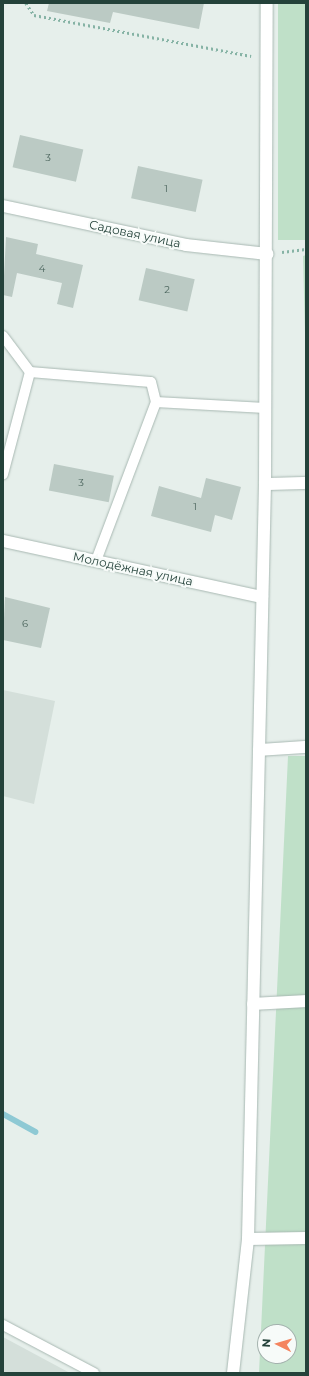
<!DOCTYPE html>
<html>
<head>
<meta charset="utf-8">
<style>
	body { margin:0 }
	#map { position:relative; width:309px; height:1376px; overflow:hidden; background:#e6efeb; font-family:Montserrat,sans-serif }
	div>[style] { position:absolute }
	.built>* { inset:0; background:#d4dfda }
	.green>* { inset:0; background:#bfe0c8; transform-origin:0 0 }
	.stream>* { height:6px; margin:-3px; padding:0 3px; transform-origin:3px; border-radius:3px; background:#8ec9d4 }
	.building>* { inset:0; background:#bbcac4; transform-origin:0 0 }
	.path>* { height:2.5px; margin-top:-1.25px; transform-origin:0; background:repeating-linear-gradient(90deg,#86b3a5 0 2px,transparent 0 5px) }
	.roads { filter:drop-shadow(0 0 1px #a8b8b2) drop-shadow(0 0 1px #a8b8b2) }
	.lane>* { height:10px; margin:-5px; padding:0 5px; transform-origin:5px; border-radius:5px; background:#fff }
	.street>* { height:12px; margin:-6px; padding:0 6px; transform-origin:6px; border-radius:6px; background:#fff }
	.secondary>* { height:12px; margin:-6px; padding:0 6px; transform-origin:6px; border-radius:6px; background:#fff }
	span { translate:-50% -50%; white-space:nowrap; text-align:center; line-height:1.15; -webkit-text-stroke:4px #f7fbf9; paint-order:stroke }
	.number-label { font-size:10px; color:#4a645c }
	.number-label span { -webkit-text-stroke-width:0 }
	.street-label { font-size:12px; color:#24423a }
	.frame { position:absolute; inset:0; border:4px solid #24423a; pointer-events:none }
	.north { position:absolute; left:257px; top:1324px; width:40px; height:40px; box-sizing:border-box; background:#f7fbf9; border:1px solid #a3b1ad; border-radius:50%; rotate:275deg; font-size:11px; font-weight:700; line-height:16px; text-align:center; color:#24423a }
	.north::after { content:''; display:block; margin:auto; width:14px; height:18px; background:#f4845f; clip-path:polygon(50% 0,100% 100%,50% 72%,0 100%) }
</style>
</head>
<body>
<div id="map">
	<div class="built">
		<div style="clip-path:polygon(3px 690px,55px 701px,34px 804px,3px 796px)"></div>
		<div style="clip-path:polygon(3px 1337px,70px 1373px,3px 1373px)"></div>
	</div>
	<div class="green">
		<div style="left:278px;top:3px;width:28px;height:237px"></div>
		<div style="clip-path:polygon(306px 255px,306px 333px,305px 333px,303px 256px)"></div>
		<div style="clip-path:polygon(evenodd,288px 756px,306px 756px,306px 1373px,259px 1373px,288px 756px,265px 1332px,289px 1332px,289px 1356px,265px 1356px,265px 1332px)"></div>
	</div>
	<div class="stream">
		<div style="left:3px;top:1114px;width:37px;rotate:29deg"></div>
	</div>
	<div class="building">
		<div style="clip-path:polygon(49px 3px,204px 3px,199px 29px,113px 12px,110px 23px,47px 11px)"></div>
		<div style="left:20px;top:135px;width:65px;height:33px;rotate:13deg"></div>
		<div style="left:138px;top:166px;width:66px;height:33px;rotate:12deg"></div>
		<div style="clip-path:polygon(6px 237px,38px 244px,36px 254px,83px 265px,73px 308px,57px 304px,62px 283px,17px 273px,12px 297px,3px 295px)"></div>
		<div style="left:146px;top:268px;width:50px;height:33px;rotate:13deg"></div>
		<div style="left:54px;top:464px;width:61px;height:27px;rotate:11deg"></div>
		<div style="clip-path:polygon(206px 478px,241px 487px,232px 520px,215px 515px,211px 532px,151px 516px,159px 486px,201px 498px)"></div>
		<div style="clip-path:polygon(5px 597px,50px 608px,41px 648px,3px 640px)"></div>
	</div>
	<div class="path">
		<div style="left:26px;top:3px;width:14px;rotate:56deg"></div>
		<div style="left:34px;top:15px;width:221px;rotate:10.7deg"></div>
		<div style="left:282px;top:252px;width:24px;rotate:-7deg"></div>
	</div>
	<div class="roads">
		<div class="lane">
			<div style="left:3px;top:336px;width:45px;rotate:53.1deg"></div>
			<div style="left:30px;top:372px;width:106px;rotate:104.8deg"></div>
			<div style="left:30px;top:372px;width:121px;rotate:4.7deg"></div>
			<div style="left:151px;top:382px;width:21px;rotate:76deg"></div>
			<div style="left:156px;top:402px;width:170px;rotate:110.7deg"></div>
			<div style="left:156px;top:402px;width:109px;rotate:3.2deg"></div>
			<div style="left:3px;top:1325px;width:103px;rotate:27.8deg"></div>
		</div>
		<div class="street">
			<div style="left:3px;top:206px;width:187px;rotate:12deg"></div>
			<div style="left:186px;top:245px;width:82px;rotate:6.3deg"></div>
			<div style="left:265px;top:484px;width:41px;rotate:-1.4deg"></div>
			<div style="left:3px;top:541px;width:265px;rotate:12.2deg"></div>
			<div style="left:259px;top:750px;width:47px;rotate:-3.7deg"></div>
			<div style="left:253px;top:1004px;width:53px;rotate:-3.2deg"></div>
			<div style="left:248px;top:1239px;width:58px;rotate:-1deg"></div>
		</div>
		<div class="secondary">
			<div style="left:233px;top:1373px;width:135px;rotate:-83.6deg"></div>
			<div style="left:248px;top:1239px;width:755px;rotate:-88.71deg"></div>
			<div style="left:265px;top:484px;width:481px;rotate:-89.8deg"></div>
		</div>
	</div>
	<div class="number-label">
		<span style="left:48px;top:158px">3</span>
		<span style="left:166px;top:189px">1</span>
		<span style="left:42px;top:269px">4</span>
		<span style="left:167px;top:290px">2</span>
		<span style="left:81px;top:483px">3</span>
		<span style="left:195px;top:507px">1</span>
		<span style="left:25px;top:624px">6</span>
	</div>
	<div class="street-label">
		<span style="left:135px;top:234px;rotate:12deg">Садовая улица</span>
		<span style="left:133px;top:569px;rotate:12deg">Молодёжная улица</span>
	</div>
	<div class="frame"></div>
	<div class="north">N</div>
</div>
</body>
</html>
